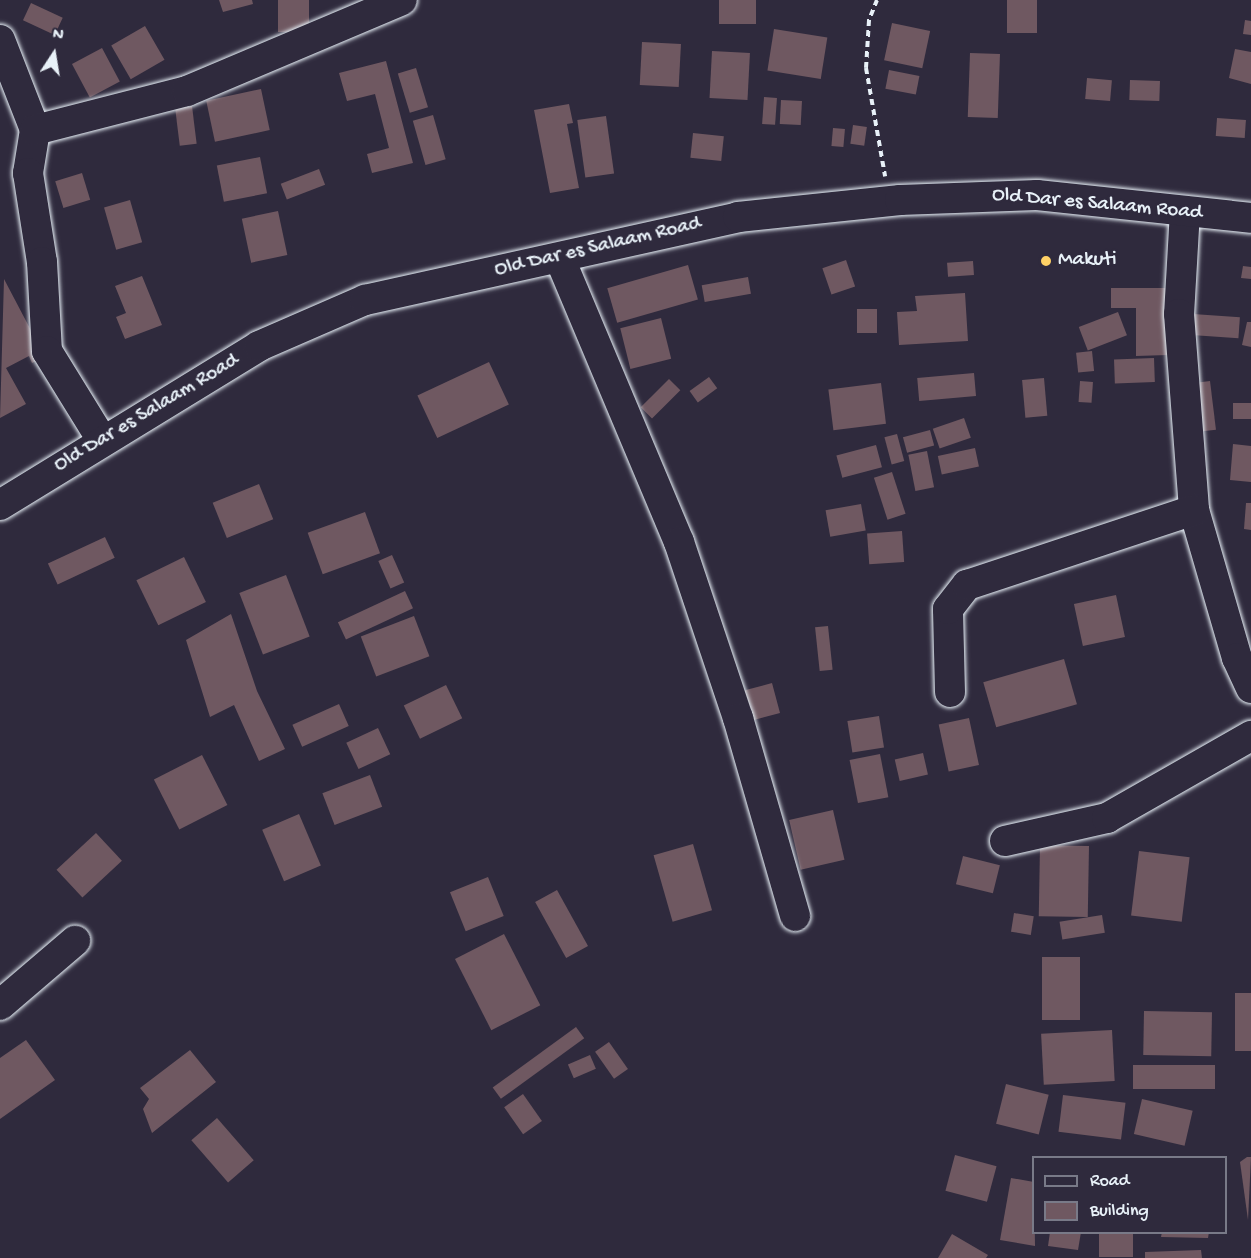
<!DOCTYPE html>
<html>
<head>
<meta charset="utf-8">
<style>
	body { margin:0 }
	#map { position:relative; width:1251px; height:1258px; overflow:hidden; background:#2f2a3d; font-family:"Gochi Hand",sans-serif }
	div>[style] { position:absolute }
	.building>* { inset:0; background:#6f5861; transform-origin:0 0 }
	.path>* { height:4px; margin-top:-2px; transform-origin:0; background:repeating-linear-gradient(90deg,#e8f1f8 0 6px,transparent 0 10.5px) }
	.roads { filter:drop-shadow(0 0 2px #e8f1f8) drop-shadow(0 0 2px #e8f1f8) }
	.minor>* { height:30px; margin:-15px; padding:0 15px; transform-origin:15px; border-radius:15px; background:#2f2a3d }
	.dots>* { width:16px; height:16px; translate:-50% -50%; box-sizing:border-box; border:3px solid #2f2a3d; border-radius:50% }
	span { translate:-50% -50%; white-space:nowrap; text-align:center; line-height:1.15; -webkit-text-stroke:4.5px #2f2a3d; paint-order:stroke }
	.street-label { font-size:21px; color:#e8f1f8 }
	.poi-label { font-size:21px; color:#e8f1f8 }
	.left { translate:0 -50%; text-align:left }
	.legend { position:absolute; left:1032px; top:1156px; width:195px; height:78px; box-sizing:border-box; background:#2f2a3d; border:2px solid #797a88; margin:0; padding:8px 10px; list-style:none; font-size:18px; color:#e8f1f8 }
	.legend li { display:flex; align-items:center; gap:12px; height:30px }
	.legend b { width:30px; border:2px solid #797a88 }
	.north { position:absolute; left:24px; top:24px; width:60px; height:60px; -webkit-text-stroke:4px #2f2a3d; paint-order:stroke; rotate:12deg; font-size:16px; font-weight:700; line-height:24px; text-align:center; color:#e8f1f8 }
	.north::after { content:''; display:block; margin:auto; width:21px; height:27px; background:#e8f1f8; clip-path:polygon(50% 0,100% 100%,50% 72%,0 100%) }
</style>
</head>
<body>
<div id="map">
	<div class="building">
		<div style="clip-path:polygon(219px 0,252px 0,253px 4px,223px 12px)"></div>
		<div style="left:278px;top:0;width:31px;height:32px"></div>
		<div style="left:719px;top:0;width:37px;height:24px"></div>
		<div style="left:1007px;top:0;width:30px;height:33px"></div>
		<div style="left:31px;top:3px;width:35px;height:19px;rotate:25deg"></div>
		<div style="clip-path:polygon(1245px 20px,1251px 21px,1251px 35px,1243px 34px)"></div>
		<div style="left:892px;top:23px;width:39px;height:38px;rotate:12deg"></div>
		<div style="left:145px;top:26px;width:39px;height:39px;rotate:60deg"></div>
		<div style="left:774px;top:29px;width:54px;height:42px;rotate:9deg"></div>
		<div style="left:642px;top:42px;width:39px;height:43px;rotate:3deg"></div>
		<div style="left:102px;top:48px;width:38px;height:34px;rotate:62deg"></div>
		<div style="clip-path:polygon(1235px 49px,1251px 52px,1251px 84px,1229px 78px)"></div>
		<div style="left:712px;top:51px;width:38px;height:47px;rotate:3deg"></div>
		<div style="left:970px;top:53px;width:30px;height:64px;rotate:2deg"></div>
		<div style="clip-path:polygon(386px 61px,413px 163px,372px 173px,367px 154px,389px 148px,375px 94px,347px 101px,339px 73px)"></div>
		<div style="left:416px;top:68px;width:41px;height:19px;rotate:73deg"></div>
		<div style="left:889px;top:70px;width:31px;height:19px;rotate:11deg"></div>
		<div style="left:1087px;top:78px;width:25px;height:21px;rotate:5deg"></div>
		<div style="left:1130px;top:80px;width:30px;height:20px;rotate:2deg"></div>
		<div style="left:261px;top:89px;width:42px;height:56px;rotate:78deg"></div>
		<div style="left:764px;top:97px;width:13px;height:27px;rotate:4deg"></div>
		<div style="left:781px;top:100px;width:21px;height:24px;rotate:3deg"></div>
		<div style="clip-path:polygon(569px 104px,573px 123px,567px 124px,579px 188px,550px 193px,534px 110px)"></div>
		<div style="left:192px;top:106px;width:38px;height:17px;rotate:83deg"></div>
		<div style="left:433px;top:115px;width:46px;height:21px;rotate:74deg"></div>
		<div style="left:606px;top:116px;width:58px;height:29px;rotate:82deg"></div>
		<div style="left:1217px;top:118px;width:29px;height:18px;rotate:4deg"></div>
		<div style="left:853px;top:125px;width:14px;height:19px;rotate:8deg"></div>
		<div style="left:833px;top:128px;width:12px;height:18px;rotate:5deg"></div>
		<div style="left:693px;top:133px;width:31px;height:25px;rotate:6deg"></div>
		<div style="left:260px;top:157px;width:37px;height:44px;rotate:79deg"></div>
		<div style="left:319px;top:169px;width:17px;height:41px;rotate:69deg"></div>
		<div style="left:82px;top:173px;width:28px;height:28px;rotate:73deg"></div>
		<div style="left:130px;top:200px;width:44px;height:27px;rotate:74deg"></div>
		<div style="left:278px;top:211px;width:45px;height:37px;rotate:78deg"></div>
		<div style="left:846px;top:260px;width:28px;height:25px;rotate:71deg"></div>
		<div style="left:973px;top:261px;width:14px;height:26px;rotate:86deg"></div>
		<div style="left:688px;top:265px;width:36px;height:84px;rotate:74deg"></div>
		<div style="clip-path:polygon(1243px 266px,1251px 267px,1251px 279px,1241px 278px)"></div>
		<div style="clip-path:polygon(142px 276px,162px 325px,125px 339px,116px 317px,126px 313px,115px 286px)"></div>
		<div style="left:748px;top:277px;width:17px;height:47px;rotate:80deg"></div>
		<div style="clip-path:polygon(4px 279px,45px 357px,32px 363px,29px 356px,6px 368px,26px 404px,0 418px)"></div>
		<div style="clip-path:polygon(1111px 288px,1167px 288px,1168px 355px,1136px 356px,1136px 308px,1111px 308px)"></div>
		<div style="clip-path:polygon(965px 293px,968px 341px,899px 345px,897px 312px,917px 311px,915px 296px)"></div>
		<div style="left:857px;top:309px;width:20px;height:24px"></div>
		<div style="left:1118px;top:312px;width:25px;height:42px;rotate:69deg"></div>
		<div style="left:1193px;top:314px;width:47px;height:21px;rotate:4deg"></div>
		<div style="left:661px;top:318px;width:42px;height:42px;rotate:76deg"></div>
		<div style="clip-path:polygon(1247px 322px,1251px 322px,1251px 347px,1242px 345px)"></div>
		<div style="left:1092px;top:351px;width:20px;height:16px;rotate:84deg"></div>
		<div style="left:1154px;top:358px;width:24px;height:40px;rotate:88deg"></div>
		<div style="left:489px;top:362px;width:47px;height:79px;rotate:65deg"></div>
		<div style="left:974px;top:373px;width:23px;height:57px;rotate:85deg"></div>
		<div style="left:709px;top:377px;width:14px;height:24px;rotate:54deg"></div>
		<div style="left:1044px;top:378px;width:38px;height:22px;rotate:85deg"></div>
		<div style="left:669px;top:379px;width:16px;height:40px;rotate:45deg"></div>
		<div style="left:1080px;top:381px;width:13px;height:21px;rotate:4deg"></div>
		<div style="left:1210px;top:381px;width:49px;height:18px;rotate:83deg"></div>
		<div style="left:881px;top:383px;width:41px;height:53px;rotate:83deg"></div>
		<div style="left:1233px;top:403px;width:18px;height:16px"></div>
		<div style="left:964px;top:418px;width:21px;height:33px;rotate:71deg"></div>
		<div style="left:930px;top:430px;width:16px;height:28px;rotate:75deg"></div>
		<div style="left:897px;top:434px;width:28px;height:13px;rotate:75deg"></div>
		<div style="clip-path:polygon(1233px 444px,1251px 446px,1251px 482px,1230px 480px)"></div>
		<div style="left:876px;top:445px;width:23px;height:41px;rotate:75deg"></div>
		<div style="left:975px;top:448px;width:19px;height:38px;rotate:78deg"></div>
		<div style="left:927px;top:451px;width:37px;height:19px;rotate:79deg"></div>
		<div style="left:892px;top:472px;width:44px;height:19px;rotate:72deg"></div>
		<div style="left:259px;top:484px;width:38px;height:50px;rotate:68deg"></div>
		<div style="clip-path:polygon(1246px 503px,1251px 503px,1251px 530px,1244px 529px)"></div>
		<div style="left:861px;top:504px;width:27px;height:36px;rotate:80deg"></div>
		<div style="left:365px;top:512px;width:44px;height:61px;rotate:70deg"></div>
		<div style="left:902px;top:531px;width:31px;height:35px;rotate:86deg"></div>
		<div style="left:105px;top:537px;width:23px;height:63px;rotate:65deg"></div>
		<div style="left:392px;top:555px;width:30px;height:15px;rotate:66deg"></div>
		<div style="left:184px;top:557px;width:50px;height:53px;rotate:64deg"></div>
		<div style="left:286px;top:575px;width:66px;height:50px;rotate:69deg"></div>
		<div style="left:405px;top:591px;width:19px;height:74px;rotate:65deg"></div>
		<div style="left:1116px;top:595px;width:43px;height:43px;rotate:78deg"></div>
		<div style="clip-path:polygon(231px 614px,257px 691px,285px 749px,259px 761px,234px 705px,210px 717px,186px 640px)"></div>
		<div style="left:414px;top:616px;width:43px;height:57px;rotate:69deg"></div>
		<div style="left:828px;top:626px;width:44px;height:13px;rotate:84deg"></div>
		<div style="left:1064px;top:659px;width:47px;height:84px;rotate:74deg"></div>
		<div style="left:772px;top:683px;width:31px;height:34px;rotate:75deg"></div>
		<div style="left:446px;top:685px;width:37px;height:47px;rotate:64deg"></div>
		<div style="left:339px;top:704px;width:24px;height:51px;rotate:66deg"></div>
		<div style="left:879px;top:716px;width:32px;height:32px;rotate:81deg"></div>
		<div style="left:969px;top:718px;width:48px;height:31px;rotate:78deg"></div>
		<div style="left:378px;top:728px;width:29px;height:35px;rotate:65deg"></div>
		<div style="left:923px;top:753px;width:22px;height:29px;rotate:77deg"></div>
		<div style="left:880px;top:754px;width:44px;height:31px;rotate:79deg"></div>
		<div style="left:202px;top:755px;width:56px;height:54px;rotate:63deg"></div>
		<div style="left:370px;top:775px;width:34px;height:51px;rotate:69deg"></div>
		<div style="left:833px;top:810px;width:51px;height:45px;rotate:77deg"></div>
		<div style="left:299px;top:814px;width:56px;height:40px;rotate:67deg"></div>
		<div style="left:96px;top:833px;width:38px;height:54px;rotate:47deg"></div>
		<div style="left:693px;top:844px;width:69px;height:41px;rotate:74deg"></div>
		<div style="left:1089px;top:846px;width:71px;height:49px;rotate:91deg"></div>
		<div style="left:1139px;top:851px;width:51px;height:65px;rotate:7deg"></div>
		<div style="left:963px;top:856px;width:38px;height:29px;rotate:14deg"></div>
		<div style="left:488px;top:877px;width:42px;height:41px;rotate:68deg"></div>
		<div style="left:557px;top:890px;width:64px;height:25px;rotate:61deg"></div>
		<div style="left:1014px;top:913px;width:20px;height:19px;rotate:9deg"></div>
		<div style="left:1102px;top:915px;width:18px;height:43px;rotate:81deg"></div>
		<div style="left:504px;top:934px;width:80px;height:55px;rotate:63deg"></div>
		<div style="left:1042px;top:957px;width:38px;height:63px"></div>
		<div style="left:1235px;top:993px;width:16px;height:58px"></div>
		<div style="left:1144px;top:1011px;width:68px;height:44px;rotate:1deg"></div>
		<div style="left:576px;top:1027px;width:14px;height:103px;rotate:54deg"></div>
		<div style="left:1112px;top:1030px;width:51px;height:71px;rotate:87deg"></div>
		<div style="clip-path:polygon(26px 1040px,55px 1080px,0 1119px,0 1058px)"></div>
		<div style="left:609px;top:1042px;width:33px;height:17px;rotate:55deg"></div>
		<div style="clip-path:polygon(190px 1050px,216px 1082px,152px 1133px,143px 1109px,149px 1099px,140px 1088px)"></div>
		<div style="left:590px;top:1055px;width:15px;height:24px;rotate:67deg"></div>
		<div style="left:1215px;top:1065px;width:24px;height:82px;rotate:90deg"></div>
		<div style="left:1006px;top:1084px;width:44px;height:41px;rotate:14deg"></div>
		<div style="left:523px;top:1094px;width:33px;height:23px;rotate:55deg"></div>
		<div style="left:1063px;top:1095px;width:63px;height:37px;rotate:7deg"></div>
		<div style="left:1142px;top:1099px;width:52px;height:36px;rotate:13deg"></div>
		<div style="left:217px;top:1118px;width:56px;height:34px;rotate:49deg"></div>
		<div style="left:955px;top:1155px;width:43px;height:37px;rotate:15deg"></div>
		<div style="clip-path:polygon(1247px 1157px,1251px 1157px,1248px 1220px,1240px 1162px)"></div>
		<div style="clip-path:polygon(1011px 1178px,1034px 1182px,1035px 1246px,1000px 1240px)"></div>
		<div style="clip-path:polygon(1050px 1232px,1081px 1232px,1078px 1250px,1048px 1246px)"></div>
		<div style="left:1099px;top:1232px;width:34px;height:25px"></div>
		<div style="clip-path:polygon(1162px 1232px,1209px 1232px,1208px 1238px,1161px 1237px)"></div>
		<div style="clip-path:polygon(952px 1234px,988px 1255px,986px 1258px,938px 1258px)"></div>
		<div style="clip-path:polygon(1201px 1250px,1202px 1258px,1145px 1258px,1145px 1252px)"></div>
	</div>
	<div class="path">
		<div style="left:877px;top:0;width:22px;rotate:112deg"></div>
		<div style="left:869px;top:20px;width:48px;rotate:93.6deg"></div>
		<div style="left:866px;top:68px;width:110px;rotate:80deg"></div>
	</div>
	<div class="roads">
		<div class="minor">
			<div style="left:0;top:40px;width:97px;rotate:68.7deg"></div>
			<div style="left:35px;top:130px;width:44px;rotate:99.2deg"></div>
			<div style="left:28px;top:173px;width:90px;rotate:81.1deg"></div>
			<div style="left:42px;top:262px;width:89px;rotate:86.8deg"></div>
			<div style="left:47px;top:351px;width:105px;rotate:58.3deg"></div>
			<div style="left:35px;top:130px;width:157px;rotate:-14.4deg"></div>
			<div style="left:187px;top:91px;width:233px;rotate:-22.9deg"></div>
			<div style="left:1185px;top:211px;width:103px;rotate:93.3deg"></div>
			<div style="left:1179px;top:314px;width:197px;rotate:85.6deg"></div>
			<div style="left:1194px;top:510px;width:154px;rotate:73.8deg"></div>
			<div style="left:1237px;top:658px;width:33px;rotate:65deg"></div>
			<div style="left:560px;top:259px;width:307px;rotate:67.2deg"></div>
			<div style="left:679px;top:542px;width:186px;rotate:71.5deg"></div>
			<div style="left:738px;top:718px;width:206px;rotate:73.9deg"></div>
			<div style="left:0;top:505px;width:304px;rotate:-31.5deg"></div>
			<div style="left:259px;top:346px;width:116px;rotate:-23.5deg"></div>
			<div style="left:365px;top:300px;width:382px;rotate:-12.5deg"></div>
			<div style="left:738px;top:217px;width:163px;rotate:-6deg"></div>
			<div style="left:900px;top:200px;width:137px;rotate:-2.1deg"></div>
			<div style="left:1037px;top:195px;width:215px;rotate:6.1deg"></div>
			<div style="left:950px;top:692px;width:83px;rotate:-91.4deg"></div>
			<div style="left:948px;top:609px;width:31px;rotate:-52deg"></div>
			<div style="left:967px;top:585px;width:239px;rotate:-18.3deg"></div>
			<div style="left:1005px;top:841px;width:105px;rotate:-12.7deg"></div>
			<div style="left:1107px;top:818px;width:166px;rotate:-29.7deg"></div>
			<div style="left:0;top:1005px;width:99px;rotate:-40.5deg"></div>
		</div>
	</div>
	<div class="dots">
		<div style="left:1046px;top:261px;background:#ffd166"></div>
	</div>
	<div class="street-label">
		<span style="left:1097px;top:205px;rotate:5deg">Old Dar es Salaam Road</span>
		<span style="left:598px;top:248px;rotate:-13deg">Old Dar es Salaam Road</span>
		<span style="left:147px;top:414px;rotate:-31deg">Old Dar es Salaam Road</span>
	</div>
	<div class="poi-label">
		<span class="left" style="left:1058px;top:261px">Makuti</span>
	</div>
	<ul class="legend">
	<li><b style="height:8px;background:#2f2a3d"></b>Road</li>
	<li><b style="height:16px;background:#6f5861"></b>Building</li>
	</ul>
	<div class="north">N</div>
</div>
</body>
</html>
